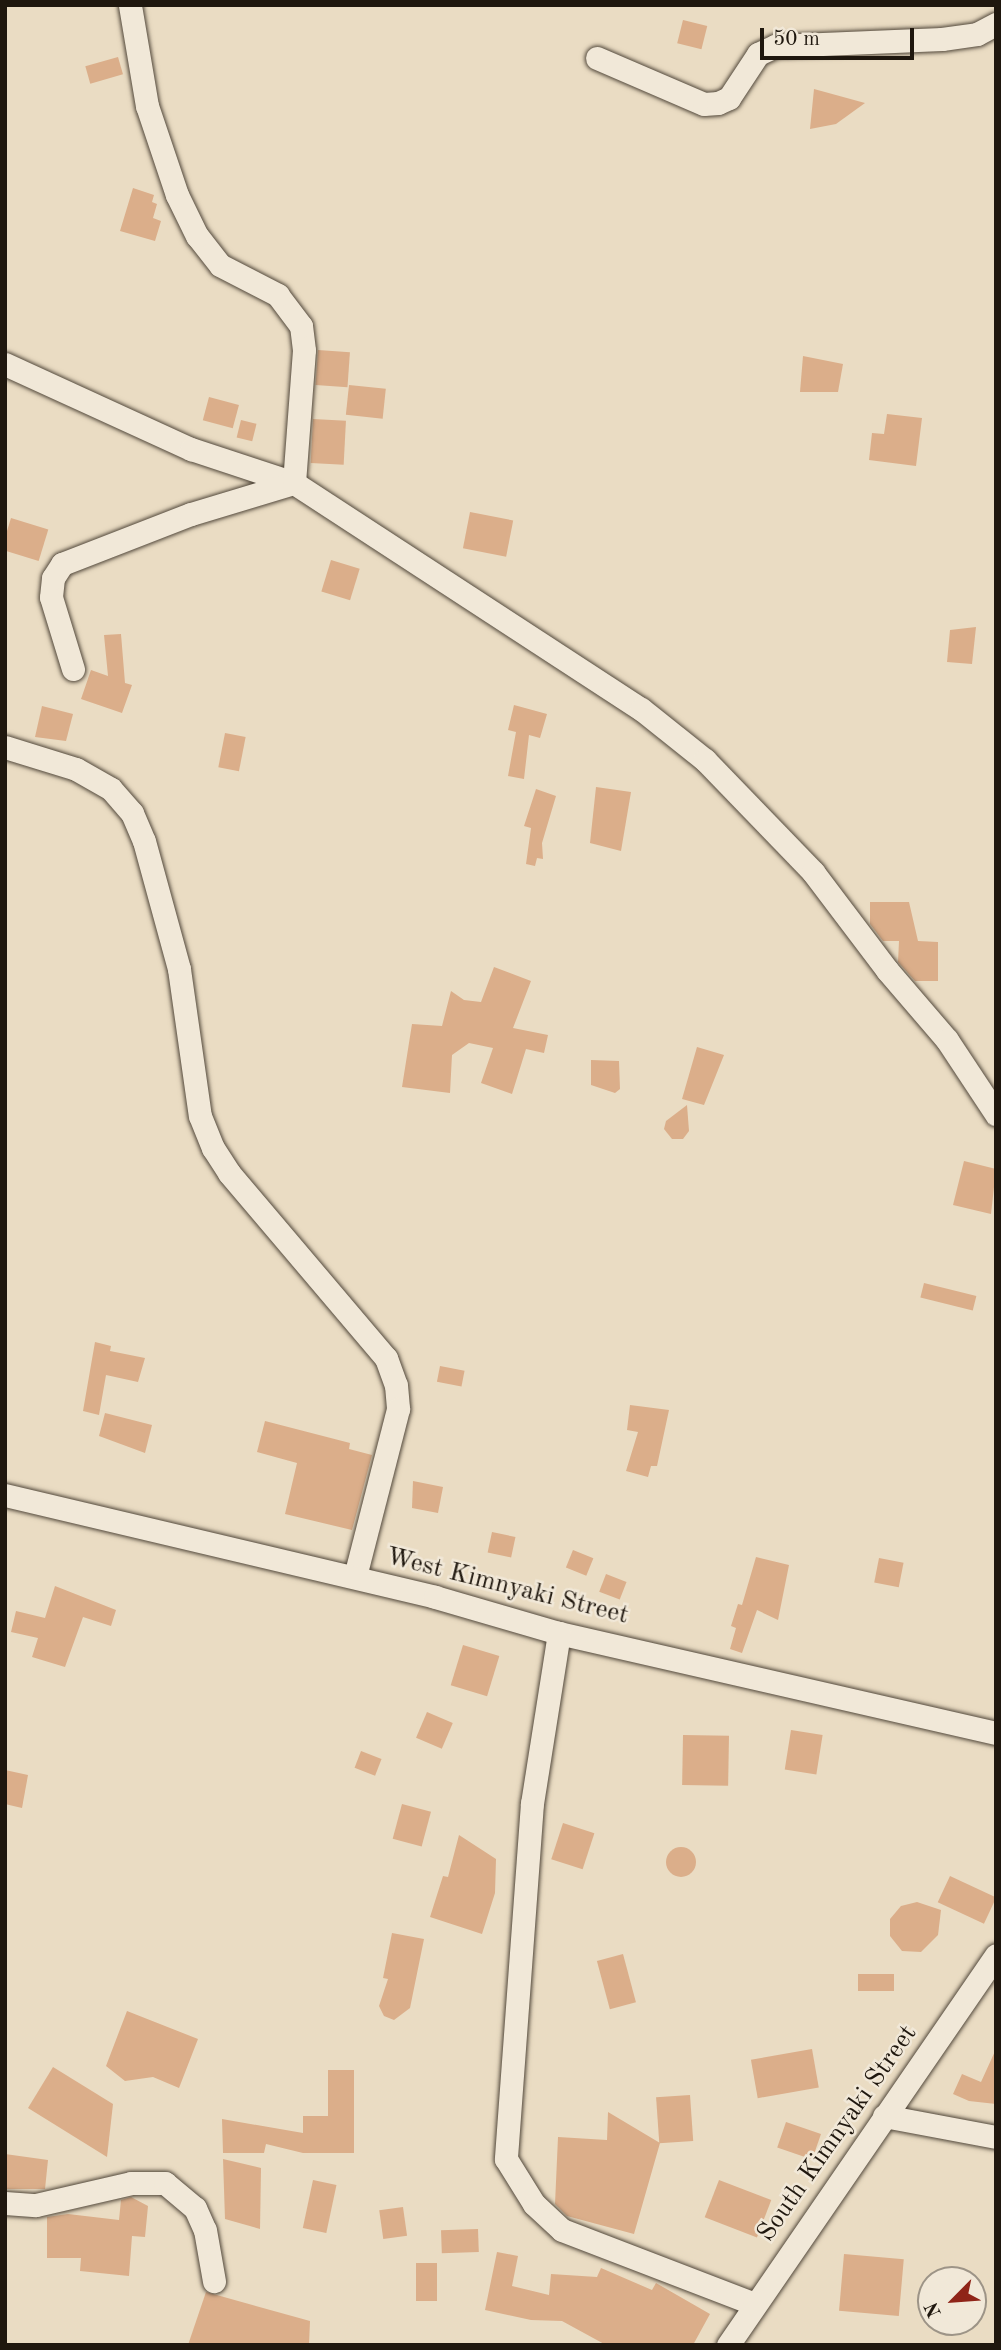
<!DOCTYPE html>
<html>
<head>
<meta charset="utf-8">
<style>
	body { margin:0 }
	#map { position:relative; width:1001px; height:2350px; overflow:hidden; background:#eadcc3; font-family:"Old Standard TT",serif }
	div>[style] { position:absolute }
	.building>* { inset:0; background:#dbae8a; transform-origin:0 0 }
	.round { border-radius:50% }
	.roads { filter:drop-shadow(0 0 2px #52483b) drop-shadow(0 0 2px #52483b) }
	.minor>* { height:23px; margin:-11.5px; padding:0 11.5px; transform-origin:11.5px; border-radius:11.5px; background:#f1e8d8 }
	span { translate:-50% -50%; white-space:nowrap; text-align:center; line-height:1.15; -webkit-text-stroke:5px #f1e8d8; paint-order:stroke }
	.street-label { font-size:26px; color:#1f170e }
	.frame { position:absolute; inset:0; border:7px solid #1f170e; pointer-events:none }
	.north { position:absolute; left:917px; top:2266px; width:70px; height:70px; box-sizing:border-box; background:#f1e8d8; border:2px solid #9d9487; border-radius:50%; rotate:245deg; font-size:19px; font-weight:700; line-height:28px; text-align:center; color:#1f170e }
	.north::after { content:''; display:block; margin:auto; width:24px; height:32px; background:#8f2418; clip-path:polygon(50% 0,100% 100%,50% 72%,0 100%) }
	.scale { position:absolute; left:760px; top:28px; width:154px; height:32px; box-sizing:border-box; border:4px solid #1f170e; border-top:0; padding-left:9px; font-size:21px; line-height:24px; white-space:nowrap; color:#1f170e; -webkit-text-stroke:5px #f1e8d8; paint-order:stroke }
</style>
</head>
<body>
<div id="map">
	<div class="building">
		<div style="left:683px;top:20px;width:25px;height:24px;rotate:14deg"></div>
		<div style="left:118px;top:57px;width:18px;height:34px;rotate:74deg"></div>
		<div style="clip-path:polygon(814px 89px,865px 103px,836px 124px,810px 129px)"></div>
		<div style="clip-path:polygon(133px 188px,154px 195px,152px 202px,157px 204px,153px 218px,161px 221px,155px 241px,120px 231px)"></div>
		<div style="left:318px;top:350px;width:32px;height:35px;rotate:4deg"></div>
		<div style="clip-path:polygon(803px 356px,843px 364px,838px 392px,800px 392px)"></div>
		<div style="left:349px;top:385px;width:37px;height:30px;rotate:6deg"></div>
		<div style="left:209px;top:397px;width:31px;height:24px;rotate:15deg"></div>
		<div style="clip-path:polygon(887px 414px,922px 418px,916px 466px,869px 460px,872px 433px,884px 434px)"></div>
		<div style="left:313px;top:419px;width:33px;height:44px;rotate:3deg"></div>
		<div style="left:241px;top:420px;width:16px;height:18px;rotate:14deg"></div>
		<div style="left:470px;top:512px;width:44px;height:37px;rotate:11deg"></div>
		<div style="left:11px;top:518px;width:39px;height:33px;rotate:17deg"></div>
		<div style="left:331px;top:560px;width:30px;height:33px;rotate:17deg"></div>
		<div style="clip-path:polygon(976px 627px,972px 664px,947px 662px,950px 630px)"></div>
		<div style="clip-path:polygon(121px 634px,125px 683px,132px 685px,122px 713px,81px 699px,91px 670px,108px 676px,104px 635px)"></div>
		<div style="clip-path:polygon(514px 705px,547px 714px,540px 738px,529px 735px,524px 779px,508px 776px,516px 732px,508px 730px)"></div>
		<div style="clip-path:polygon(42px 706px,73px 714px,66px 741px,35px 737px)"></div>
		<div style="left:225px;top:733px;width:21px;height:35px;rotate:11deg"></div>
		<div style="clip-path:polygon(596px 787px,631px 792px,621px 851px,590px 843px)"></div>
		<div style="clip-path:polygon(536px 789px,556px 796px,542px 843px,543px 859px,537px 858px,535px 866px,526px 864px,531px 828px,524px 826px)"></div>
		<div style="clip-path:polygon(870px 902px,909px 902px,918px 941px,938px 942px,938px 981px,915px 981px,898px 962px,899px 941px,883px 941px,870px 924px)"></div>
		<div style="clip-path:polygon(494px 967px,531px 981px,513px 1028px,548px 1035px,544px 1053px,526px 1049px,512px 1094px,481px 1083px,493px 1048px,469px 1043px,452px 1055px,450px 1093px,402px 1087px,412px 1024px,442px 1026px,451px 991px,464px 1000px,481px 1002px)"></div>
		<div style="clip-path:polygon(697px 1047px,724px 1055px,704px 1105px,682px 1099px)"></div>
		<div style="clip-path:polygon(591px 1060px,619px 1061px,620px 1089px,615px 1093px,591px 1085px)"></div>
		<div style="clip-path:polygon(687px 1105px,689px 1131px,683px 1139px,672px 1139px,664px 1129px,666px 1121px)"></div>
		<div style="clip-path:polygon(964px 1161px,996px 1169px,991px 1214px,953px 1205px)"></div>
		<div style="left:924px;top:1283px;width:54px;height:15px;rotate:14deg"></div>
		<div style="clip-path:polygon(95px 1342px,111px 1346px,110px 1351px,145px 1358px,138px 1382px,106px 1375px,99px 1415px,83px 1411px)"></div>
		<div style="left:440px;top:1366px;width:25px;height:16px;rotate:11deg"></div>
		<div style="clip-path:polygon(630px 1405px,669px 1410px,657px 1466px,651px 1466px,648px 1477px,626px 1471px,638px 1432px,627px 1430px)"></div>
		<div style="clip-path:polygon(105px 1413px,152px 1425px,145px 1453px,99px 1436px)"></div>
		<div style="clip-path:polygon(265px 1421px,350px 1443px,349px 1449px,372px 1455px,352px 1530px,285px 1514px,297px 1463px,257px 1452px)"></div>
		<div style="clip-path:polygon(413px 1481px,443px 1487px,438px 1513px,412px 1508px)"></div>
		<div style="left:492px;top:1532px;width:24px;height:21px;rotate:12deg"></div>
		<div style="left:573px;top:1550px;width:22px;height:19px;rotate:22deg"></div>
		<div style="clip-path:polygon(756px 1557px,789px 1565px,778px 1620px,757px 1610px,742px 1653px,730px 1649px,736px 1628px,731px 1626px,738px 1604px,742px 1605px)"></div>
		<div style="left:879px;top:1558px;width:25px;height:25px;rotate:11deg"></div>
		<div style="left:606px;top:1574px;width:22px;height:19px;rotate:21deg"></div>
		<div style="clip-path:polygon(55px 1586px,116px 1610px,111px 1626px,83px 1617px,65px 1667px,32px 1657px,38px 1638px,11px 1632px,16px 1611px,45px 1618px)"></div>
		<div style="left:463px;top:1645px;width:38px;height:42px;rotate:17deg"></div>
		<div style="left:427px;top:1712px;width:28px;height:28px;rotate:23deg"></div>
		<div style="left:791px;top:1730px;width:32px;height:40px;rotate:9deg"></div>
		<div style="left:683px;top:1735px;width:46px;height:50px;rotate:1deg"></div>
		<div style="left:361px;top:1751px;width:22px;height:18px;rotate:21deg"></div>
		<div style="clip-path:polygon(5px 1770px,28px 1775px,22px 1808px,5px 1804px)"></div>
		<div style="left:402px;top:1804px;width:30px;height:36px;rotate:15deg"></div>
		<div style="left:563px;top:1823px;width:33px;height:38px;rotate:18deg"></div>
		<div style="clip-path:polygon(459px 1835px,496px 1859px,495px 1893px,482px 1934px,430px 1917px,443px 1876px,448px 1877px)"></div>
		<div class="round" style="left:666px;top:1847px;width:30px;height:30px"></div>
		<div style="left:950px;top:1876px;width:51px;height:29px;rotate:25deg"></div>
		<div style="clip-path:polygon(917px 1902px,941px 1910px,938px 1935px,921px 1952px,902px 1951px,890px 1936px,890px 1919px,901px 1906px)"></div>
		<div style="clip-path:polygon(392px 1933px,424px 1939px,410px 2008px,394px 2020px,384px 2016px,379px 2006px,388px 1979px,383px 1978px)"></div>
		<div style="left:623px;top:1954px;width:50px;height:27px;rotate:75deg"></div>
		<div style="left:894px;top:1974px;width:17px;height:36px;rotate:90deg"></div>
		<div style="clip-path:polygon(127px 2011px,198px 2039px,179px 2088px,153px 2077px,125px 2081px,106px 2066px)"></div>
		<div style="left:812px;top:2049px;width:39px;height:62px;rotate:80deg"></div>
		<div style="clip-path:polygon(996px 2049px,996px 2104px,969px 2101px,953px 2094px,962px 2074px,981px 2082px)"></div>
		<div style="clip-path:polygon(53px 2067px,113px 2104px,107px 2157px,28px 2108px)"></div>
		<div style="clip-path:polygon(328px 2070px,354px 2070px,354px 2153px,303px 2153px,266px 2144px,264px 2153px,223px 2153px,222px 2119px,303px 2133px,303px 2116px,328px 2116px)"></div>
		<div style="left:690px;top:2095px;width:46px;height:34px;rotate:86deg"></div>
		<div style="clip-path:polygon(608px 2112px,660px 2143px,634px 2234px,567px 2216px,555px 2204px,558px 2137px,607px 2140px)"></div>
		<div style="left:786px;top:2122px;width:37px;height:27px;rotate:19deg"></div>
		<div style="clip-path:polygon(5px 2154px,48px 2160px,45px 2189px,5px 2189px)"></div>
		<div style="clip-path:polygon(223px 2159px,261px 2168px,260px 2229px,225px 2219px)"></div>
		<div style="left:313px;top:2180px;width:24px;height:49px;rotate:12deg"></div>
		<div style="left:719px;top:2180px;width:56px;height:40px;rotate:21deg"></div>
		<div style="clip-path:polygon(131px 2197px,148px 2206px,145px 2237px,132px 2236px,129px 2276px,80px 2271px,81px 2258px,47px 2258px,47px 2217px,68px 2214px,119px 2220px,121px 2200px)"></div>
		<div style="left:403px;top:2207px;width:29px;height:24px;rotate:82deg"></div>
		<div style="left:478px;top:2229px;width:23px;height:37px;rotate:88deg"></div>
		<div style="clip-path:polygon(497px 2252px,518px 2256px,512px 2286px,549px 2295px,551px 2274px,597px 2277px,601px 2268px,652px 2290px,656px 2283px,710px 2314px,693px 2345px,606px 2345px,562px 2321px,531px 2320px,485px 2310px)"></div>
		<div style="left:844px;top:2254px;width:60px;height:57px;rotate:5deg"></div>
		<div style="left:416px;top:2263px;width:21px;height:38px"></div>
		<div style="clip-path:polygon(206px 2292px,310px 2321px,309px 2345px,188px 2345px)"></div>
	</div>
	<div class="roads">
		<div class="minor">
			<div style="left:597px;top:58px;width:116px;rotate:23.3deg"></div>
			<div style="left:704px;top:104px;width:14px;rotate:-4deg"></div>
			<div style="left:718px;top:103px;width:12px;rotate:-24deg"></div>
			<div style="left:729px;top:98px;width:53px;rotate:-56.6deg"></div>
			<div style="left:758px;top:54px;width:19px;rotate:-25deg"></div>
			<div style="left:775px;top:46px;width:167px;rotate:-2.4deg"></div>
			<div style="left:942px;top:39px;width:35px;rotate:-8deg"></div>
			<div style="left:977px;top:34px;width:21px;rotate:-28deg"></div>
			<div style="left:5px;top:364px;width:205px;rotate:24.6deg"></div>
			<div style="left:191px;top:449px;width:108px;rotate:18.3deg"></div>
			<div style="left:294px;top:483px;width:414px;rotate:33.1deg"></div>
			<div style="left:641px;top:709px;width:82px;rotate:38.6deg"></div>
			<div style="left:705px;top:760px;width:156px;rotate:46deg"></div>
			<div style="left:813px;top:872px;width:123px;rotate:52.9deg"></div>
			<div style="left:887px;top:970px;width:92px;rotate:49.4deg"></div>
			<div style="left:947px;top:1040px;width:89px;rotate:56.5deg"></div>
			<div style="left:73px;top:669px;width:75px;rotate:-107deg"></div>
			<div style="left:51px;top:597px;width:19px;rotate:-84deg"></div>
			<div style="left:53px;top:578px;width:17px;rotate:-57deg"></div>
			<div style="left:62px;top:564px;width:138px;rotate:-21.2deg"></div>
			<div style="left:191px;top:514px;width:108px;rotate:-16.8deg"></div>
			<div style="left:294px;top:483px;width:133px;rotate:-85.7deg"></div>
			<div style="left:304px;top:350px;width:24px;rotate:-97deg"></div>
			<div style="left:301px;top:326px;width:39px;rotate:-127deg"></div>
			<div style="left:278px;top:295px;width:65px;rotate:-152.7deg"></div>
			<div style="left:220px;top:265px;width:37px;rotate:-128deg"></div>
			<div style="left:197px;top:236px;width:46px;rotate:-116deg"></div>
			<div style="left:177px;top:195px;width:94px;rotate:-108.6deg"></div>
			<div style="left:147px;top:106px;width:102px;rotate:-99.6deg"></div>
			<div style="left:5px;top:747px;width:74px;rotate:17.2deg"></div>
			<div style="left:76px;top:769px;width:40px;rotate:29.7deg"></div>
			<div style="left:111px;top:789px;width:32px;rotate:49deg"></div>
			<div style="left:132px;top:813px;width:30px;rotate:67deg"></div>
			<div style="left:144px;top:841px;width:133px;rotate:74.7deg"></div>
			<div style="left:179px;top:969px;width:148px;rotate:81.9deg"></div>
			<div style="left:200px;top:1116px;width:35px;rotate:68deg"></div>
			<div style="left:213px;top:1148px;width:30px;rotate:57deg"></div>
			<div style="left:229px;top:1173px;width:243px;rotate:49.7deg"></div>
			<div style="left:386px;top:1358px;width:29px;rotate:70deg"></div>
			<div style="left:396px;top:1385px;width:24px;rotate:85deg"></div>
			<div style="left:398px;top:1409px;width:173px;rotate:104.4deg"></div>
			<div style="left:5px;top:1495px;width:442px;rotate:13.3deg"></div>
			<div style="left:435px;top:1597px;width:129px;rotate:16.2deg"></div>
			<div style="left:559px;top:1633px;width:448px;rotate:12.9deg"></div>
			<div style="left:559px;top:1633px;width:172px;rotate:99deg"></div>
			<div style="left:532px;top:1803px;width:357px;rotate:94.2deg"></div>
			<div style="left:506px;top:2159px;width:53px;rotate:58.1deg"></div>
			<div style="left:534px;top:2204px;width:38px;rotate:43deg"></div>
			<div style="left:562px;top:2230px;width:207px;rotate:21deg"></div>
			<div style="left:884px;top:2116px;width:114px;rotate:10.6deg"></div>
			<div style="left:5px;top:2203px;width:31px;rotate:4deg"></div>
			<div style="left:36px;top:2205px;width:98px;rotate:-13deg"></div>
			<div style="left:131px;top:2183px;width:34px"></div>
			<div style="left:165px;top:2183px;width:39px;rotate:40deg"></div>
			<div style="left:195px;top:2208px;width:24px;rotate:66deg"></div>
			<div style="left:205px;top:2230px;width:52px;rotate:80deg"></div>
			<div style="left:728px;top:2345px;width:473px;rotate:-55.5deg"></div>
		</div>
	</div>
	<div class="street-label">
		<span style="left:507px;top:1587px;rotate:14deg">West Kimnyaki Street</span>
		<span style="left:838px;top:2134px;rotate:-55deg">South Kimnyaki Street</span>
	</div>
	<div class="frame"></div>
	<div class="north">N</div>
	<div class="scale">50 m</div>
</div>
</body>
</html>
